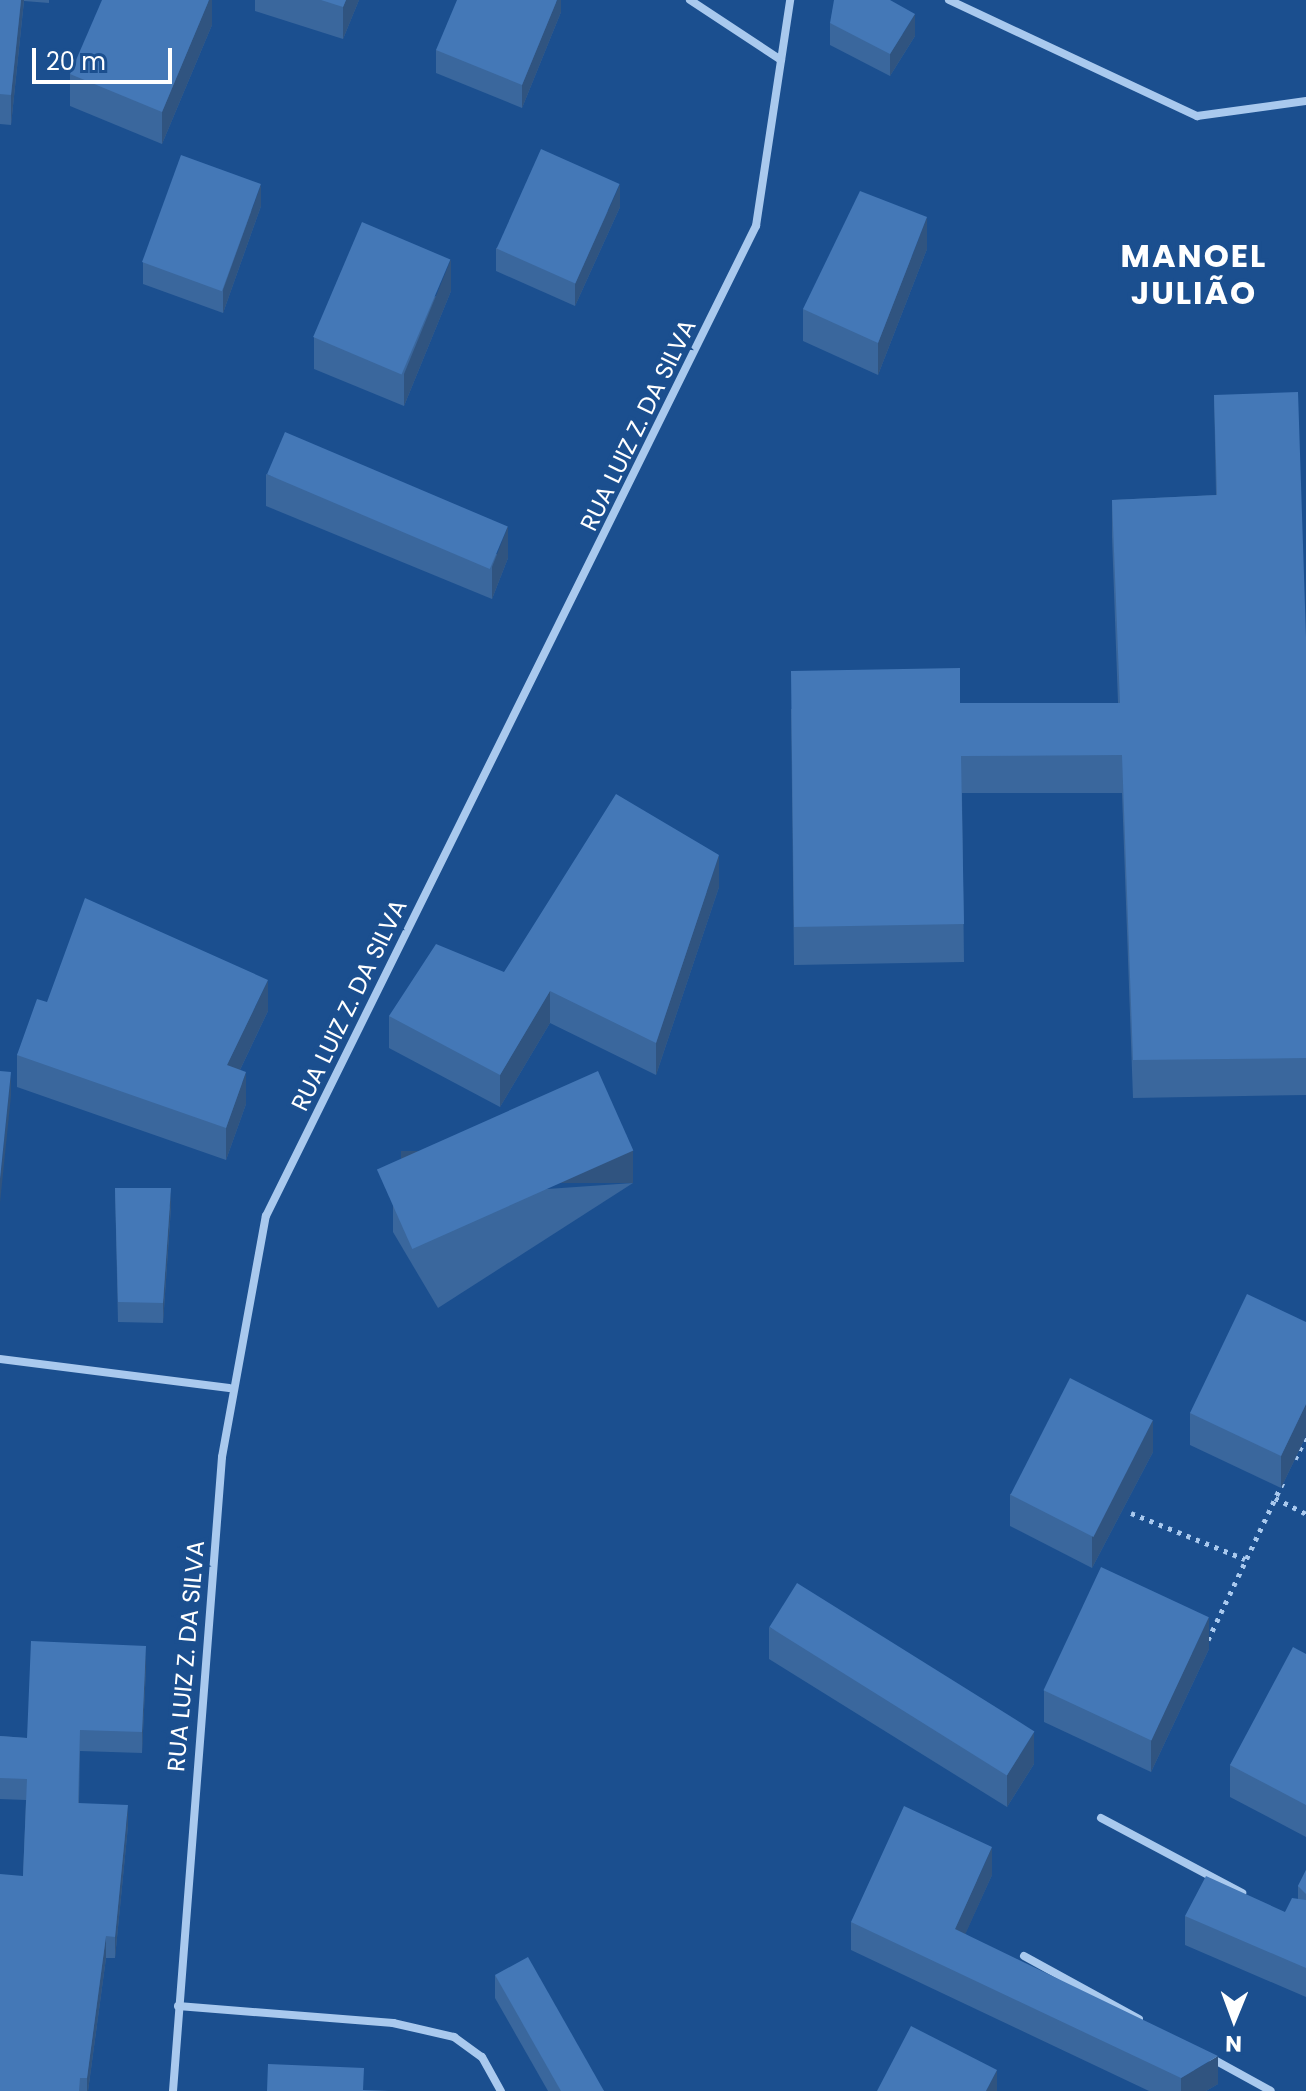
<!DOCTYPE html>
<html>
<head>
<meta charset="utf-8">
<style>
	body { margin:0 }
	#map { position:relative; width:1306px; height:2091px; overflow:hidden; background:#1b4f8f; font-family:Poppins,sans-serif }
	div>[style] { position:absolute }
	.path>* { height:5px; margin-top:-2.5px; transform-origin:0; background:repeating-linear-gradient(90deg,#a9c9ee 0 4px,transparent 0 10px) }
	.minor>* { height:8px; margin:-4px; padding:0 4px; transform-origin:4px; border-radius:4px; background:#a9c9ee }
	.wall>* { inset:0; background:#3a679d }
	.shaded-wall>* { inset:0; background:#305480; transform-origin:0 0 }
	.building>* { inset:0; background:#4478b7; transform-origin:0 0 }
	span { translate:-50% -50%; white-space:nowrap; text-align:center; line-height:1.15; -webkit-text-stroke:8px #1b4f8f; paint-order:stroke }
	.street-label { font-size:24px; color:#fff }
	.district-label { font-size:32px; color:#fff; font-weight:700; letter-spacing:2px }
	.north { position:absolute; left:1194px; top:1979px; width:80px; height:80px; -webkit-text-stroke:6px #1b4f8f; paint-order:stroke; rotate:181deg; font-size:22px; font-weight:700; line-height:32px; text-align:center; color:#fff }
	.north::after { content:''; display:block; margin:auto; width:28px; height:36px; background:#fff; clip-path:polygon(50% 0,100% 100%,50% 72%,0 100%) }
	.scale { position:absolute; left:32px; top:48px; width:140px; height:36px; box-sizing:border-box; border:4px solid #fff; border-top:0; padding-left:10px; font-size:24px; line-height:28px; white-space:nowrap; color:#fff; -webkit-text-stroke:6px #1b4f8f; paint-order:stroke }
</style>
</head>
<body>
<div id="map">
	<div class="path">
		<div style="left:1295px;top:1459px;width:25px;rotate:-63deg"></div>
		<div style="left:1275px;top:1498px;width:35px;rotate:27deg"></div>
		<div style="left:1131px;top:1513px;width:123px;rotate:22deg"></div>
		<div style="left:1208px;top:1640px;width:175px;rotate:-64.6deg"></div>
	</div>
	<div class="minor">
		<div style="left:690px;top:0;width:109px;rotate:33.4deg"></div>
		<div style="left:949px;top:0;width:274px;rotate:25.1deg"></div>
		<div style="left:1197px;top:116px;width:110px;rotate:-7.8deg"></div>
		<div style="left:0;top:1359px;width:231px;rotate:7.2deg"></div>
		<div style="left:1101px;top:1818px;width:160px;rotate:28deg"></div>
		<div style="left:1024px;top:1956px;width:131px;rotate:28.7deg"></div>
		<div style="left:178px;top:2006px;width:216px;rotate:4.5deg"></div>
		<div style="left:393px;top:2023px;width:63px;rotate:12.9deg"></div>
		<div style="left:454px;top:2037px;width:34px;rotate:36deg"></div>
		<div style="left:482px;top:2057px;width:39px;rotate:61deg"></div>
		<div style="left:1211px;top:2058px;width:68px;rotate:28.8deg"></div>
		<div style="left:173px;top:2091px;width:636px;rotate:-85.58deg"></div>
		<div style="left:222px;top:1457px;width:245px;rotate:-79.7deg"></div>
		<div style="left:266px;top:1216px;width:1105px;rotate:-63.67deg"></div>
		<div style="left:756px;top:226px;width:229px;rotate:-81.4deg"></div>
	</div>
	<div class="wall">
		<div style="clip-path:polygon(0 0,49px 0,49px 3px,24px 1px,11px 125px,0 124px)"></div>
		<div style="clip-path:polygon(212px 0,212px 25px,162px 144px,70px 106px,70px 74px)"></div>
		<div style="clip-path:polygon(255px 0,359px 0,343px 39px,255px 11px)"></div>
		<div style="clip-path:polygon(561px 0,561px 12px,522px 108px,436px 73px,436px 50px)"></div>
		<div style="clip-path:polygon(830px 23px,915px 36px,890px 76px,830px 45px)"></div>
		<div style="clip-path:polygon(261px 206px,223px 313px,143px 284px,143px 262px)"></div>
		<div style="clip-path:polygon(620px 207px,575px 306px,496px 271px,496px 248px)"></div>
		<div style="clip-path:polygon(927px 249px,878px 375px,803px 341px,803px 309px)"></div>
		<div style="clip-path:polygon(451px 291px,404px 406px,314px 369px,314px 337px)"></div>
		<div style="clip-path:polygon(1214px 395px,1306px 637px,1306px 1095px,1133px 1098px,1122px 793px,962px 793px,964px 962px,794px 965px,791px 709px,960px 703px,1118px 703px,1112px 537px,1112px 500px,1216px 495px)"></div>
		<div style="clip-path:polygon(266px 474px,508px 558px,492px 599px,266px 506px)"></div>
		<div style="clip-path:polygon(719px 887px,656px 1075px,550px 1023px,500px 1107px,389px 1048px,389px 1016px,504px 972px)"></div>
		<div style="clip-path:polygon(47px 1002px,268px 1011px,240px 1070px,246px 1104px,226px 1160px,17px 1087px,17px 1055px)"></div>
		<div style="clip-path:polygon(633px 1183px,438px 1308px,393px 1232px,393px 1200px)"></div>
		<div style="clip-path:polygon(115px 1188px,171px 1207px,163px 1323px,118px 1322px)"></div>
		<div style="clip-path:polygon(1306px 1322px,1306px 1436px,1281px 1488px,1190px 1445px,1190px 1413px)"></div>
		<div style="clip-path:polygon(1153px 1452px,1092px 1568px,1010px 1526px,1010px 1494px)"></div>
		<div style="clip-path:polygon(769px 1627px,1034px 1764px,1007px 1807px,769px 1659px)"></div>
		<div style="clip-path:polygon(1209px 1649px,1151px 1772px,1044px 1722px,1044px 1690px)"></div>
		<div style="clip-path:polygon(1306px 1654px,1306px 1837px,1230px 1797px,1230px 1765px)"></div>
		<div style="clip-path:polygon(146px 1667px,142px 1753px,80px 1751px,79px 1803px,128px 1826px,115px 1958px,106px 1958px,88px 2091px,0 2091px,23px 1876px,26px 1800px,0 1799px,0 1736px,27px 1738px)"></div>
		<div style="clip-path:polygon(1306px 1870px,1306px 1997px,1185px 1945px,1185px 1916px,1285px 1912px,1298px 1899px,1298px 1886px)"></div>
		<div style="clip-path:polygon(992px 1875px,965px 1934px,1218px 2084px,1206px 2091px,1149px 2091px,851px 1950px,851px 1922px)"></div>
		<div style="clip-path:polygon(495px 1975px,604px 2091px,548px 2091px,495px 1998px)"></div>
	</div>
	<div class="shaded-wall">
		<div style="clip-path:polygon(21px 0,24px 0,11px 125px,11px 95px)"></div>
		<div style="clip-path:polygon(209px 0,212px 0,212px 25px,162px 144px,162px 112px)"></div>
		<div style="clip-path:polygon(346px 0,359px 0,343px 39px,343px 7px)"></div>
		<div style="clip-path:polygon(557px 0,561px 0,561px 12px,522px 108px,522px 85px)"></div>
		<div style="clip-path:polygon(915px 14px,915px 36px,890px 76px,890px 54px)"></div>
		<div style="clip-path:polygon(261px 184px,261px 206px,223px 313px,223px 290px)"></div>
		<div style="clip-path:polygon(620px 184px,620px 207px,575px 306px,575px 284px)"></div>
		<div style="clip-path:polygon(927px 217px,927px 249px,878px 375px,878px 343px)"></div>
		<div style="clip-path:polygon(451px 259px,451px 291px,404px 406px,404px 374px)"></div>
		<div style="clip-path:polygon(508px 526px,508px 558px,492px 599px,492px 567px)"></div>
		<div style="clip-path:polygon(719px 855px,719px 887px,656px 1075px,656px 1043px)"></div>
		<div style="clip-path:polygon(268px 980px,268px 1011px,227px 1097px,227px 1065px)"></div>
		<div style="clip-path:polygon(550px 991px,550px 1023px,500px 1107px,500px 1075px)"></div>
		<div style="clip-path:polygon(11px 1072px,11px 1096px,0 1203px,0 1179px)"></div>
		<div style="clip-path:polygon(246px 1072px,246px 1104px,226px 1160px,226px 1128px)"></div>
		<div style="left:633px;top:1151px;width:32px;height:232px;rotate:90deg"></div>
		<div style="clip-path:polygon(171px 1188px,171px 1207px,163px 1323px,163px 1303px)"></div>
		<div style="clip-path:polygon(1306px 1404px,1306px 1436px,1281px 1488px,1281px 1456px)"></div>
		<div style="clip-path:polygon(1153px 1420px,1153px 1452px,1092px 1568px,1092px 1536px)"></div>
		<div style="clip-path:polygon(1209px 1617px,1209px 1649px,1151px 1772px,1151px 1740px)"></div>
		<div style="clip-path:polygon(146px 1646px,146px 1667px,142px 1753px,142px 1732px)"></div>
		<div style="clip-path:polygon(1034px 1732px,1034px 1764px,1007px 1807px,1007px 1775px)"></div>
		<div style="clip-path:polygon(128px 1805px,128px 1826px,115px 1958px,115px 1937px)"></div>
		<div style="clip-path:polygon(992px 1847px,992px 1875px,955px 1957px,955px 1929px)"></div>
		<div style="clip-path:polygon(106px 1936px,106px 1958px,88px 2091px,87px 2091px,87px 2078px)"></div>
		<div style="clip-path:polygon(1218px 2056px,1218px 2084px,1206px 2091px,1181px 2091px,1181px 2078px)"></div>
		<div style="clip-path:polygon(997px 2070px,997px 2091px,986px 2091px)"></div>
	</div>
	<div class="building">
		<div style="clip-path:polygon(0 0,21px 0,11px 95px,0 94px)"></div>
		<div style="clip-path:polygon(102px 0,209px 0,162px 112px,70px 74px)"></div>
		<div style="clip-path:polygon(321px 0,346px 0,343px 7px)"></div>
		<div style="clip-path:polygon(457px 0,557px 0,522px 85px,436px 50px)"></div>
		<div style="clip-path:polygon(834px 0,890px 0,915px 14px,890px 54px,830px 23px)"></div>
		<div style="left:541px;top:149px;width:86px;height:109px;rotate:24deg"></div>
		<div style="left:181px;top:155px;width:85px;height:114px;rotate:20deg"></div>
		<div style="clip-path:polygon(860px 191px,927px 217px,878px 343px,803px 309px)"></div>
		<div style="left:362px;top:222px;width:96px;height:125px;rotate:23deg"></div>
		<div style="clip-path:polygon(1298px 392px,1306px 637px,1306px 1058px,1133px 1060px,1122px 755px,961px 756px,964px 924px,794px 927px,791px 671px,960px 668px,960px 703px,1120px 703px,1112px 500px,1217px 495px,1214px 395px)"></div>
		<div style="left:285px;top:432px;width:242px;height:46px;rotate:23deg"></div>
		<div style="clip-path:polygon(616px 794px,719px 855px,656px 1043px,550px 991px,500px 1075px,389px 1016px,436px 944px,504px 972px)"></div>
		<div style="clip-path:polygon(85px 898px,268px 980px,227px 1065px,246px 1072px,226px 1128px,17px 1055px,37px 999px,47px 1002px)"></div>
		<div style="clip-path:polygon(0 1071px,11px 1072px,0 1179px)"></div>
		<div style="left:598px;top:1071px;width:87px;height:242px;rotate:66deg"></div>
		<div style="clip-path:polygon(115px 1188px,171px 1188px,163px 1303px,118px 1302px)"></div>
		<div style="clip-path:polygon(1247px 1294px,1306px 1322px,1306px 1404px,1281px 1456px,1190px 1413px)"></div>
		<div style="left:1070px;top:1378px;width:93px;height:131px;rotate:27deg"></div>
		<div style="left:1101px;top:1567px;width:119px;height:136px;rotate:25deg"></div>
		<div style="left:797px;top:1583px;width:280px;height:52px;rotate:32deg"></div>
		<div style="clip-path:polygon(31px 1641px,146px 1646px,142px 1732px,80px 1730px,78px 1803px,128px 1805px,115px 1937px,106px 1936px,87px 2078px,80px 2078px,79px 2091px,0 2091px,0 1874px,23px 1876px,27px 1779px,0 1778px,0 1736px,27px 1738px)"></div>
		<div style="clip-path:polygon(1293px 1647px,1306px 1654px,1306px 1805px,1230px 1765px)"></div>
		<div style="clip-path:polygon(904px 1806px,992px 1847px,955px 1929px,1218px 2056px,1181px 2078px,851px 1922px)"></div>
		<div style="clip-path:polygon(1306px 1870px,1306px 1894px,1298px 1886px)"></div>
		<div style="clip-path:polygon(1206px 1876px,1285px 1912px,1292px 1898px,1306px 1900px,1306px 1968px,1185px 1916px)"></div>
		<div style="clip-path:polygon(528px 1957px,604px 2091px,561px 2091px,495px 1975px)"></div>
		<div style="clip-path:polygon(911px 2026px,997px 2070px,986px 2091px,877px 2091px)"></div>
		<div style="clip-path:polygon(268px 2064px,364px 2068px,363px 2090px,389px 2091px,267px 2091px)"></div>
	</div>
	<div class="street-label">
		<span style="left:638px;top:425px;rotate:-64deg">RUA LUIZ Z. DA SILVA</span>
		<span style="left:349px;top:1005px;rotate:-64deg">RUA LUIZ Z. DA SILVA</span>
		<span style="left:186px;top:1656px;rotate:-85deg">RUA LUIZ Z. DA SILVA</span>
	</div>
	<div class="district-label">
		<span style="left:1194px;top:275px">MANOEL<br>JULIÃO</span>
	</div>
	<div class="north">N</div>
	<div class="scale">20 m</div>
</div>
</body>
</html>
